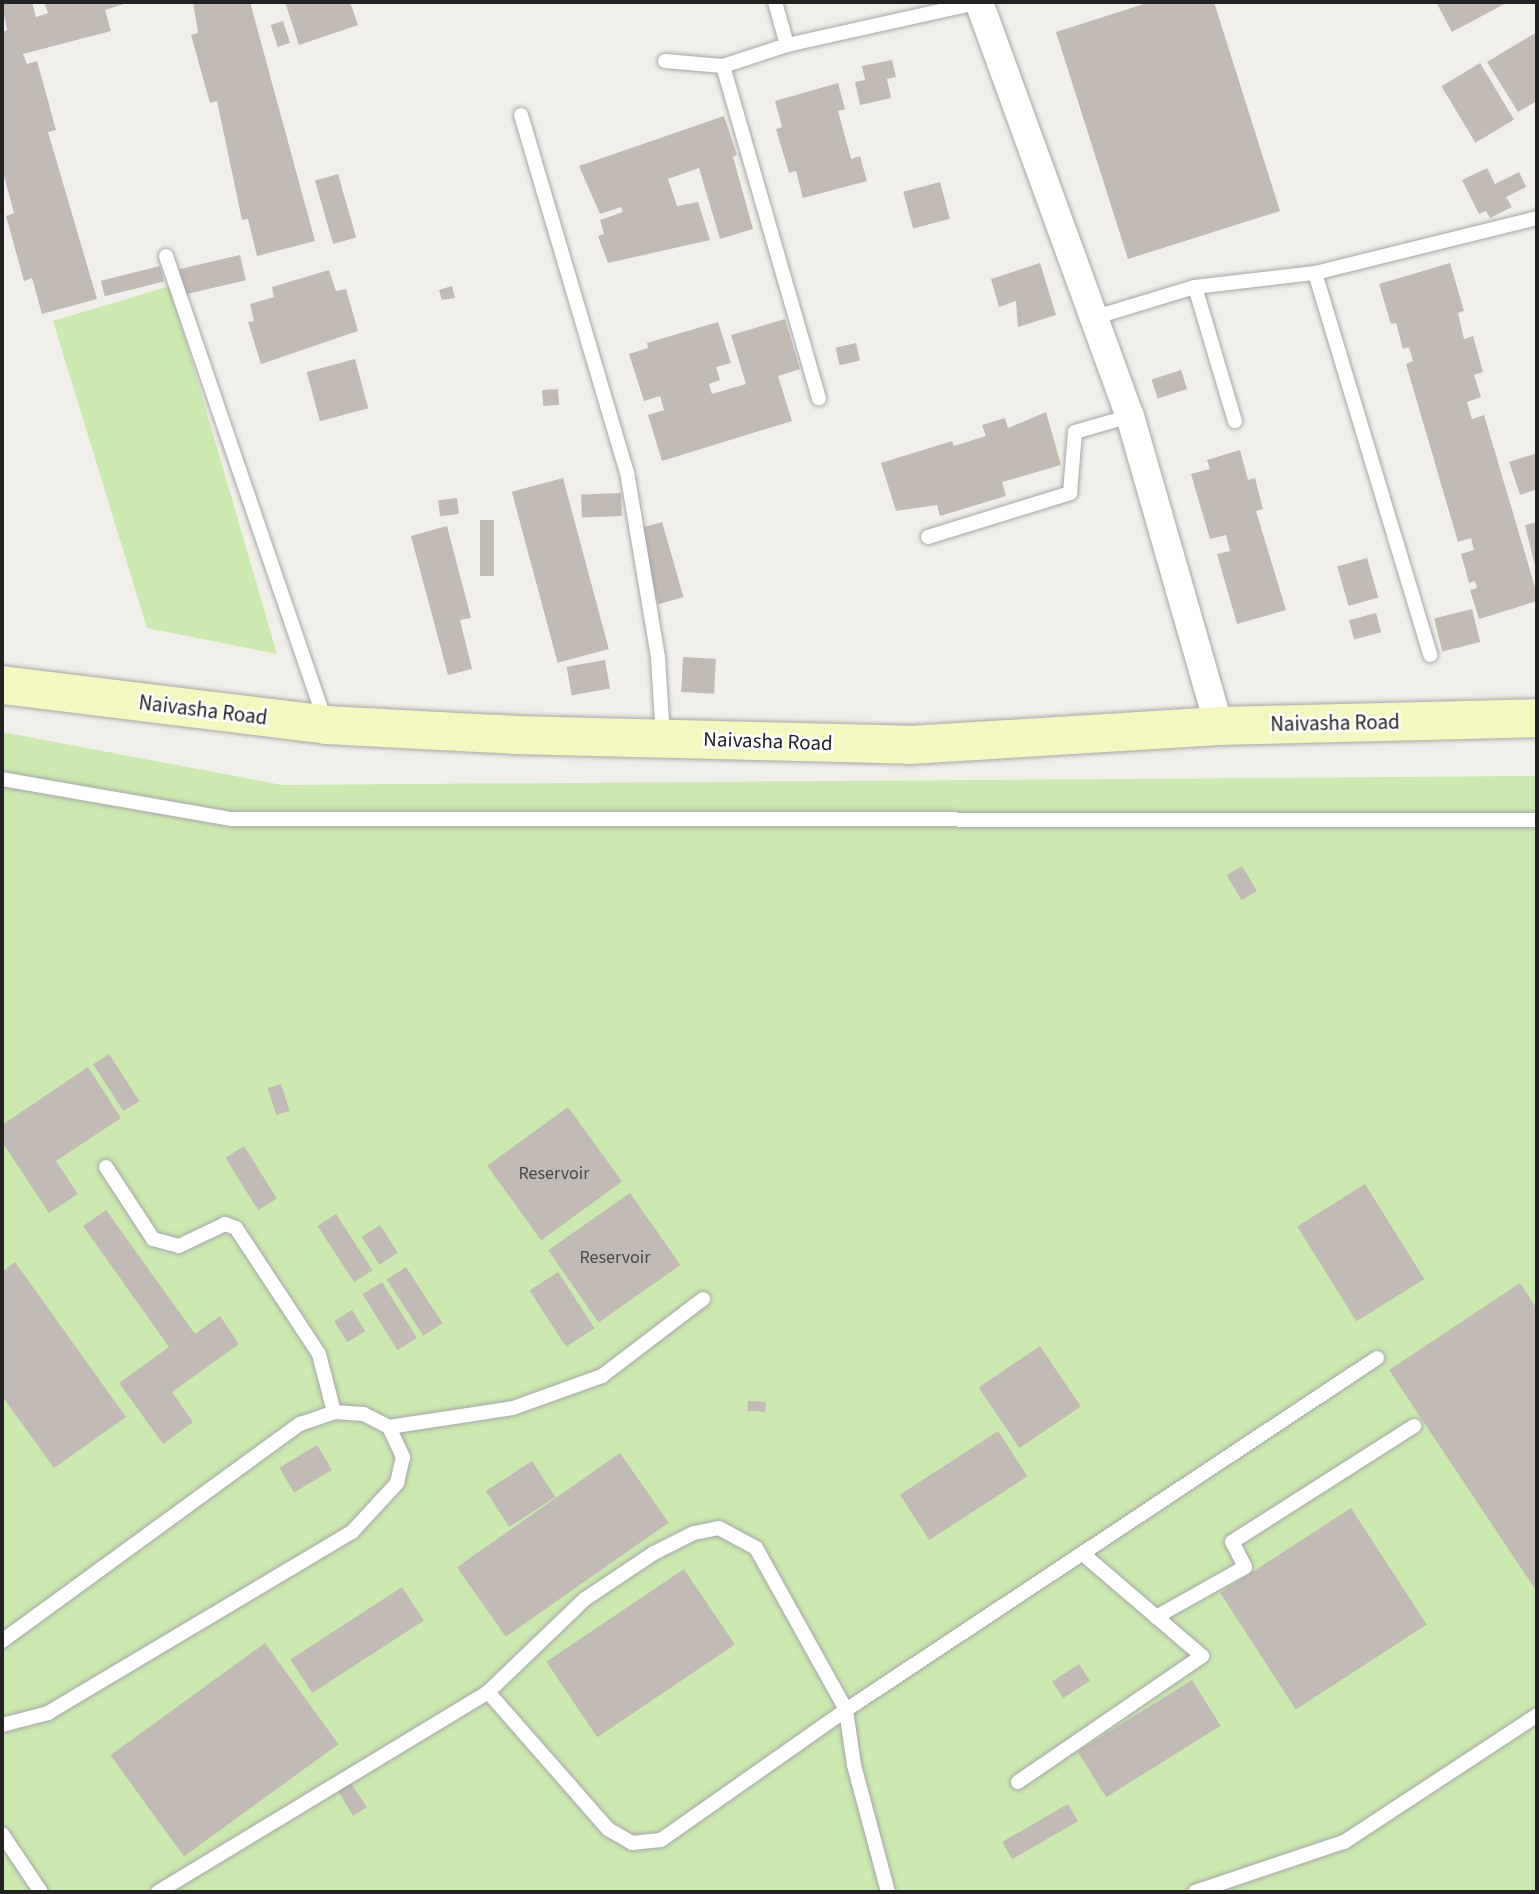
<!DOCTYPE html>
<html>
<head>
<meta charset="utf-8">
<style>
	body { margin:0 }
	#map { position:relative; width:1539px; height:1894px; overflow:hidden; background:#f1efe9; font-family:"Source Sans 3",sans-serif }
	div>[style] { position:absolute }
	.grass>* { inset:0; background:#cbe9b1 }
	.building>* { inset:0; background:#c2bbb5; transform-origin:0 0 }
	.roads { filter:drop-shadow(0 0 2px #a6a6a6) drop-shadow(0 0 2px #a6a6a6) }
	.lane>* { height:14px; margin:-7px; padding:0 7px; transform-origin:7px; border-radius:7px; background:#fff }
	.street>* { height:28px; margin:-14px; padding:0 14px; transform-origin:14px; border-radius:14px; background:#fff }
	.secondary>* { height:38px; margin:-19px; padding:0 19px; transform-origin:19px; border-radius:19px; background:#f4f8c0 }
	span { translate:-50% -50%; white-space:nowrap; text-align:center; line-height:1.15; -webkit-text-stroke:5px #fff; paint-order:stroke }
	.number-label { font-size:18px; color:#4a4847 }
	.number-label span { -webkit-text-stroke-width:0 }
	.street-label { font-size:21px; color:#222 }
	.frame { position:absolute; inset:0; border:4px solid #222; pointer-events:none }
</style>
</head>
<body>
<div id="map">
	<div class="grass">
		<div style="clip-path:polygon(170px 286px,277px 654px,147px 628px,53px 321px)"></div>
		<div style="clip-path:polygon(2px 732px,282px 785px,1537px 776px,1537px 1892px,2px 1892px)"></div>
	</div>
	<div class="building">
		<div style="clip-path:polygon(13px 2px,32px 2px,36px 17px,48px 13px,44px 2px,124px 4px,105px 10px,111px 31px,23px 54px,27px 64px,37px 61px,56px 130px,48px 132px,97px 299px,42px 314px,32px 278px,24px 281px,6px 216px,14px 213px,2px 169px,2px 32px,7px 30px,2px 5px)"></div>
		<div style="clip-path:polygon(193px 2px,250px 2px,315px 241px,257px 256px,248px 219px,242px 220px,217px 101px,210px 103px,191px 35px,198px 33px)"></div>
		<div style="clip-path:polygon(285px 2px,350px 2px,358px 25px,299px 45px)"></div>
		<div style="clip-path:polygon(1150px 2px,1214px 2px,1280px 211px,1128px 259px,1056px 32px)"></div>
		<div style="clip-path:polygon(1436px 2px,1508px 2px,1452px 32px)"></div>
		<div style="left:283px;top:21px;width:23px;height:13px;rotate:72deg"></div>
		<div style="clip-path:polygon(1537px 32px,1537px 101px,1518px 112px,1487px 62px)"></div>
		<div style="clip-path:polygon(892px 60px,896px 77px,887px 79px,891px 98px,860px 105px,855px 82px,865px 80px,862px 66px)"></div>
		<div style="left:1480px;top:63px;width:66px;height:45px;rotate:59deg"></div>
		<div style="clip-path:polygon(838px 83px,845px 109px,838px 111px,851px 159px,860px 156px,867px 181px,803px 198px,796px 171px,789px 173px,776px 129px,782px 127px,775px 101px)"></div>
		<div style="clip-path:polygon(724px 116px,737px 155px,733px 157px,753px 229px,720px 239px,699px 168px,668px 179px,677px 206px,698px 202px,710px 240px,608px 263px,598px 236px,604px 234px,600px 220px,623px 212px,621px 207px,600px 214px,579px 166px)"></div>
		<div style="clip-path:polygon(1487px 168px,1495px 184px,1519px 172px,1526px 187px,1506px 197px,1512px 207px,1490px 218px,1486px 211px,1479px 214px,1462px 180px)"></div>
		<div style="left:338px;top:174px;width:66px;height:24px;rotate:74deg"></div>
		<div style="left:940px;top:182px;width:38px;height:38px;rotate:75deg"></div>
		<div style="left:240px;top:255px;width:26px;height:63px;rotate:77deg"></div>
		<div style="clip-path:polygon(1040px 263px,1056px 315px,1018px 327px,1016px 301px,999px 307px,991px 279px)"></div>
		<div style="clip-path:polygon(1450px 263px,1464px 311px,1458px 313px,1464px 339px,1473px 336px,1483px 372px,1474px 375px,1481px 397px,1467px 402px,1472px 419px,1484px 415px,1537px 594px,1537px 601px,1479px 619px,1470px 590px,1477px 588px,1475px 581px,1469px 583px,1461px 554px,1474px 550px,1471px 538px,1458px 542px,1406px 364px,1413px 361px,1409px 347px,1403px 349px,1396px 323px,1391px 324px,1379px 284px)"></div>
		<div style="left:160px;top:266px;width:16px;height:61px;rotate:76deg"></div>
		<div style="clip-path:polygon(329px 270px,336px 291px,346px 289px,358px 331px,261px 364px,248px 322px,254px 321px,250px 304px,274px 297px,272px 287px)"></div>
		<div style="clip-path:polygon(452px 286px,455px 298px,442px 300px,439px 290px)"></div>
		<div style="clip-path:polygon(785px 319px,800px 369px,778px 376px,792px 421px,662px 461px,648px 415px,664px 410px,660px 396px,644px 401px,629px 354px,648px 348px,647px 343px,718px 322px,731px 363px,716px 367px,720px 380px,709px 384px,712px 394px,746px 384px,731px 335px)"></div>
		<div style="left:856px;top:343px;width:18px;height:21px;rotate:77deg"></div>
		<div style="left:355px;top:359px;width:51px;height:50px;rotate:75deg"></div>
		<div style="left:1181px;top:370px;width:20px;height:31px;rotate:72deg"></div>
		<div style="left:558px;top:389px;width:16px;height:16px;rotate:86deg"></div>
		<div style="clip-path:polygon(1046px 412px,1061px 465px,1002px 482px,1006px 496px,940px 516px,937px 505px,896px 511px,881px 463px,952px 441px,954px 446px,986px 436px,982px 425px,1005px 418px,1008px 428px)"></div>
		<div style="clip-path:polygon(1240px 450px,1248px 480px,1255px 478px,1263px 509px,1256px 511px,1286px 610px,1237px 624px,1217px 554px,1230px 551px,1226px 535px,1210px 539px,1191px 474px,1210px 469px,1207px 460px)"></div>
		<div style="clip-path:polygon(1537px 453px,1537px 489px,1520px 495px,1509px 462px)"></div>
		<div style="left:563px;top:478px;width:177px;height:53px;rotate:75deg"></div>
		<div style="left:621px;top:493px;width:23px;height:40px;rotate:88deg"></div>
		<div style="left:457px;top:498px;width:16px;height:19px;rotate:83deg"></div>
		<div style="left:480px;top:520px;width:14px;height:56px"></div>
		<div style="left:662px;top:522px;width:78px;height:26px;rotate:74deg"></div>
		<div style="clip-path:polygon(1537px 522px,1537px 570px,1536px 570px,1525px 525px)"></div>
		<div style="clip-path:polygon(447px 526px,471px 618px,460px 620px,472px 669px,448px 675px,411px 536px)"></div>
		<div style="left:1367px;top:558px;width:41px;height:31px;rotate:74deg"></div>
		<div style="left:1472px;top:609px;width:34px;height:39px;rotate:76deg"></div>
		<div style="left:1376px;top:613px;width:20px;height:28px;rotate:75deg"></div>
		<div style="left:683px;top:657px;width:33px;height:35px;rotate:3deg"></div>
		<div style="left:605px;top:660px;width:29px;height:39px;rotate:80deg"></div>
		<div style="left:1242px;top:866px;width:29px;height:18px;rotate:59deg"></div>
		<div style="left:109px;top:1054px;width:56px;height:19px;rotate:57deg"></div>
		<div style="clip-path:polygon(88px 1067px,121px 1118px,56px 1161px,78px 1194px,49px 1213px,2px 1142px,2px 1125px)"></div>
		<div style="left:281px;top:1084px;width:28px;height:14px;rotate:72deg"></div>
		<div style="left:568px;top:1107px;width:92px;height:100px;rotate:54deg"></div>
		<div style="left:244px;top:1146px;width:62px;height:22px;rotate:58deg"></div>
		<div style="left:1365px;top:1184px;width:112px;height:80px;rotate:58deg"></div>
		<div style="left:630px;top:1193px;width:88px;height:100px;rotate:55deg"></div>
		<div style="clip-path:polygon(106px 1210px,195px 1334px,220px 1316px,239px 1344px,172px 1392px,193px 1422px,163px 1444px,119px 1383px,169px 1347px,83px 1226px)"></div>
		<div style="left:336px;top:1214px;width:67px;height:22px;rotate:57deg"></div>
		<div style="left:380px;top:1225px;width:33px;height:22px;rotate:57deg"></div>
		<div style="clip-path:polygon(15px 1262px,126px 1417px,54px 1468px,2px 1396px,2px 1272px)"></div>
		<div style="left:406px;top:1267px;width:67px;height:23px;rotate:57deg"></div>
		<div style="left:558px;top:1272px;width:67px;height:34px;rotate:57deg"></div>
		<div style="left:382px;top:1282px;width:66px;height:23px;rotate:58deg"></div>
		<div style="clip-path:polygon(1520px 1283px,1537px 1309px,1537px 1592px,1389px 1370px)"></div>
		<div style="left:352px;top:1310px;width:25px;height:21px;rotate:58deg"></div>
		<div style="left:1040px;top:1346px;width:73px;height:74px;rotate:56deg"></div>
		<div style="left:748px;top:1401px;width:18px;height:10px;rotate:3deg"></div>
		<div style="left:998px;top:1431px;width:54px;height:117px;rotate:57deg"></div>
		<div style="left:317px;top:1445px;width:29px;height:44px;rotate:59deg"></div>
		<div style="left:620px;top:1453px;width:85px;height:199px;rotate:55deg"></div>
		<div style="left:532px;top:1461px;width:43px;height:55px;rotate:57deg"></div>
		<div style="left:1351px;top:1508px;width:139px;height:156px;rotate:57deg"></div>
		<div style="left:684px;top:1569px;width:91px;height:166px;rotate:56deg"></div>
		<div style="left:402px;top:1587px;width:40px;height:133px;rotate:57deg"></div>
		<div style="left:265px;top:1643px;width:125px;height:191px;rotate:54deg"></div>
		<div style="left:1079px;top:1664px;width:20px;height:32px;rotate:57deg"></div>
		<div style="left:1192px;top:1680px;width:54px;height:135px;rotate:58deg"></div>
		<div style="clip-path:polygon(348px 1779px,367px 1807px,353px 1816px,335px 1786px)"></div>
		<div style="left:1068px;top:1804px;width:20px;height:76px;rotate:60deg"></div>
	</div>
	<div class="roads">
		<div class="lane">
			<div style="left:775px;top:2px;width:45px;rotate:74.4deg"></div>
			<div style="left:665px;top:61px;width:58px;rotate:4.9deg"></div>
			<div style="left:723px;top:66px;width:67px;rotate:-18.2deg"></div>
			<div style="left:787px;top:45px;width:199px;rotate:-12.5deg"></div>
			<div style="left:723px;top:66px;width:346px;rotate:73.9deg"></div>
			<div style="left:521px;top:115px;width:372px;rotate:73.5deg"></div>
			<div style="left:627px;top:472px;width:189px;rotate:80.5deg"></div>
			<div style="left:658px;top:658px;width:79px;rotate:86.4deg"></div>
			<div style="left:166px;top:256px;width:491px;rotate:71.1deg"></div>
			<div style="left:1315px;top:273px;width:399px;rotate:73.2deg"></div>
			<div style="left:1195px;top:287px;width:140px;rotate:73.4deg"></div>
			<div style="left:1096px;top:317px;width:103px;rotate:-16.9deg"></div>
			<div style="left:1195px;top:287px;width:121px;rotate:-6.7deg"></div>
			<div style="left:1315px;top:273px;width:229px;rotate:-13.9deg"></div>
			<div style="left:928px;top:537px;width:149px;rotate:-17.2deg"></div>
			<div style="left:1070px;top:493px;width:61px;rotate:-85.3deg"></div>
			<div style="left:1075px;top:432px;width:57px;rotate:-16.2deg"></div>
			<div style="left:2px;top:779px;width:232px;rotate:9.9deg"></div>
			<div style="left:231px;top:819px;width:1306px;rotate:0.04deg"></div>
			<div style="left:389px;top:1427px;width:125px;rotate:-8.7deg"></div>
			<div style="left:513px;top:1408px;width:95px;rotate:-19.8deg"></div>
			<div style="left:602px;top:1376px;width:127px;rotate:-37.3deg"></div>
			<div style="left:1156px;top:1617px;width:102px;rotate:-29.3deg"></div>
			<div style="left:1245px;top:1567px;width:28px;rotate:-117deg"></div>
			<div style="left:1232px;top:1542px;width:216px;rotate:-32.5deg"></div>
			<div style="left:2px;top:1641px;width:369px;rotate:-36.1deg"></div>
			<div style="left:300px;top:1424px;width:36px;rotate:-19deg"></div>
			<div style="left:334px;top:1412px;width:60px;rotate:-104.5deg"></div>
			<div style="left:319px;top:1354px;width:151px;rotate:-123.4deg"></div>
			<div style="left:236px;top:1228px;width:12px;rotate:-160deg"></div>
			<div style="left:225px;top:1224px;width:51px;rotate:154.4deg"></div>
			<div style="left:179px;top:1246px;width:27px;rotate:-165deg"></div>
			<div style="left:153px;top:1239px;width:86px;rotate:-123.1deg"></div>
			<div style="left:488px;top:1692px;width:182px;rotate:48.8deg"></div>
			<div style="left:608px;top:1829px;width:28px;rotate:30deg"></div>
			<div style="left:632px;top:1843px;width:29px;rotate:-6deg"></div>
			<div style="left:661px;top:1840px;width:226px;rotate:-35.1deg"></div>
			<div style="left:846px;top:1710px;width:637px;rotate:-33.54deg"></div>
			<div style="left:2px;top:1725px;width:48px;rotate:-14.6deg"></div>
			<div style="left:48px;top:1713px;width:354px;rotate:-30.8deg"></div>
			<div style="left:352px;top:1532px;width:67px;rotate:-47.4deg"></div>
			<div style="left:397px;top:1483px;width:27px;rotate:-77deg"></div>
			<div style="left:403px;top:1457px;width:33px;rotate:-115deg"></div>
			<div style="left:389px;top:1427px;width:28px;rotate:-153deg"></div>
			<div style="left:364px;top:1414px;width:30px;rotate:-176deg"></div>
			<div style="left:1018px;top:1782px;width:223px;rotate:-34.4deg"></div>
			<div style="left:1202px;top:1656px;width:157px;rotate:-139.4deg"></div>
			<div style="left:2px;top:1834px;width:70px;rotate:56.1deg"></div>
			<div style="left:158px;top:1892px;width:386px;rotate:-31.2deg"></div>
			<div style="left:488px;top:1692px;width:134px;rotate:-43.8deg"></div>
			<div style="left:585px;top:1599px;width:83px;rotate:-33.7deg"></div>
			<div style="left:654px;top:1553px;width:45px;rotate:-26.6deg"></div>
			<div style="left:694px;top:1533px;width:25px;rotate:-11deg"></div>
			<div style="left:719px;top:1528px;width:42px;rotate:28.4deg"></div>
			<div style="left:756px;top:1548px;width:185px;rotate:60.9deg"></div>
			<div style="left:846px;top:1710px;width:56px;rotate:81.7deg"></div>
			<div style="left:854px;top:1765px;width:131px;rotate:75deg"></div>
			<div style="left:1195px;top:1892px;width:157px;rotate:-18.6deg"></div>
			<div style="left:1344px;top:1842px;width:231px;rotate:-33.3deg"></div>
		</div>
		<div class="street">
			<div style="left:979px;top:2px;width:441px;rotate:70deg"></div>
			<div style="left:1130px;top:416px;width:323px;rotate:74deg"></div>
		</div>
		<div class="secondary">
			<div style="left:2px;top:685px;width:326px;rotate:7deg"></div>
			<div style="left:326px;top:725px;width:188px;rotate:3deg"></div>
			<div style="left:514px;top:735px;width:396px;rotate:1.4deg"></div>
			<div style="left:910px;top:745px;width:310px;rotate:-3.5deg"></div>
			<div style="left:1219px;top:726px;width:318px;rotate:-1.4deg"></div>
		</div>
	</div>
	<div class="number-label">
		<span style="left:554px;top:1174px">Reservoir</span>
		<span style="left:615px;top:1258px">Reservoir</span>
	</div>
	<div class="street-label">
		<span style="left:203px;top:710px;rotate:7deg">Naivasha Road</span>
		<span style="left:1335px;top:723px;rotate:-1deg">Naivasha Road</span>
		<span style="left:768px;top:741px;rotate:2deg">Naivasha Road</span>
	</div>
	<div class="frame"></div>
</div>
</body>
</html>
